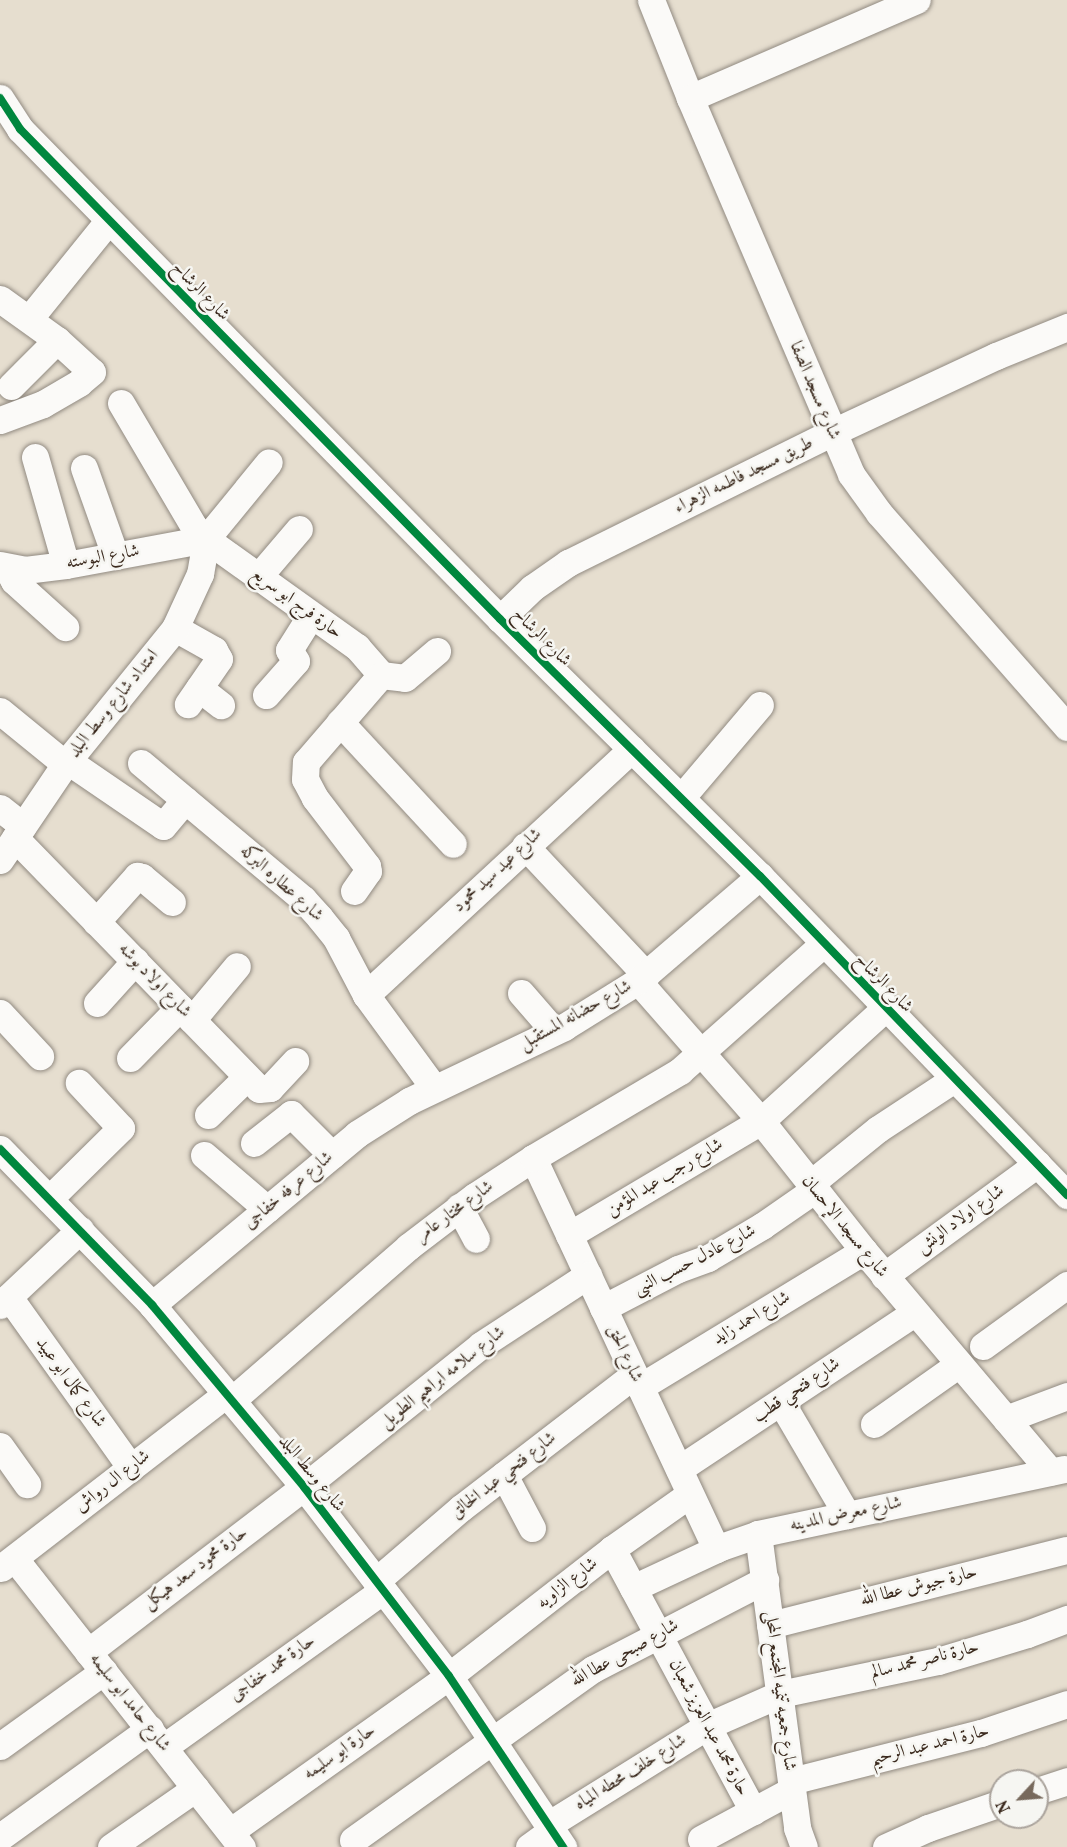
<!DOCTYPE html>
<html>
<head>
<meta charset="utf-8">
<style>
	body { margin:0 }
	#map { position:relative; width:1067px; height:1847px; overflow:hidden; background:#e6decf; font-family:Vollkorn,Amiri,serif }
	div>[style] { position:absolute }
	.roads { filter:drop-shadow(0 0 2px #918a81) drop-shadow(0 0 2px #918a81) }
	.minor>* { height:27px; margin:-13.5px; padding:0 13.5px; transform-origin:13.5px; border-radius:13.5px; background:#fbfaf8 }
	.cycleway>* { height:8px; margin:-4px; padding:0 4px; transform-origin:4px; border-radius:4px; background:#00873e }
	span { translate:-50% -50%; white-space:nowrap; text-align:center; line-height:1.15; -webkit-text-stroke:5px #f6f6f2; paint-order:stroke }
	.street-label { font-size:18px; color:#3b2a1e }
	.north { position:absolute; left:989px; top:1769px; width:60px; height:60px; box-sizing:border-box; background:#f6f6f2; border:2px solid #aba49d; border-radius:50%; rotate:244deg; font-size:16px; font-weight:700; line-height:24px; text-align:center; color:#3b2a1e }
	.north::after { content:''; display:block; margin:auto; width:21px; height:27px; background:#77695c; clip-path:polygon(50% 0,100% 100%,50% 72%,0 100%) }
</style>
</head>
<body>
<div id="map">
	<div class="roads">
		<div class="minor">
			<div style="left:651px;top:0;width:105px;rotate:68.3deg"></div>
			<div style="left:690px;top:98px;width:409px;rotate:66.8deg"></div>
			<div style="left:851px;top:474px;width:48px;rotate:54.3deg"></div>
			<div style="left:879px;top:513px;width:285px;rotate:48.7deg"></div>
			<div style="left:0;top:98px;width:37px;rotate:57deg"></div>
			<div style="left:20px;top:129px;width:686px;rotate:45.59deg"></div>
			<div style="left:500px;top:619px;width:366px;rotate:44.7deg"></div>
			<div style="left:760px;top:876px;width:443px;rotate:46.1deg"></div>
			<div style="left:690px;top:98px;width:247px;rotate:-23.4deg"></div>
			<div style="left:0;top:299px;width:70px;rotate:35.7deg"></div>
			<div style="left:57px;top:340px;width:47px;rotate:42.4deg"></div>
			<div style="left:92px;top:372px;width:17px;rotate:140deg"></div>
			<div style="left:79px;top:383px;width:42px;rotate:149.7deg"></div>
			<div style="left:43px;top:404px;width:46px;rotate:159.6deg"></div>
			<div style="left:29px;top:319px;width:127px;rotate:-51.1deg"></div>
			<div style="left:11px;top:386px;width:65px;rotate:-45deg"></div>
			<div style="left:121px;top:403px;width:144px;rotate:59.5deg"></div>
			<div style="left:194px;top:527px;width:17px;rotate:45deg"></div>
			<div style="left:206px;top:539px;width:186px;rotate:35.6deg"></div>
			<div style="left:357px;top:647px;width:37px;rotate:49deg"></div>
			<div style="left:35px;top:457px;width:112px;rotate:74deg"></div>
			<div style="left:84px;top:468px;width:92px;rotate:70.4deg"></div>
			<div style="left:206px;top:539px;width:99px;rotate:-50.7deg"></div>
			<div style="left:0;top:565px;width:25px;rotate:11deg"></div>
			<div style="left:25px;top:570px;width:41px;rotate:-7deg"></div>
			<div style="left:66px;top:565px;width:142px;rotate:-10.5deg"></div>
			<div style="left:6px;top:567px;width:16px;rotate:60deg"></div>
			<div style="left:14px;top:581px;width:69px;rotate:42deg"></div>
			<div style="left:258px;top:577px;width:63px;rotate:-49.5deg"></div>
			<div style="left:500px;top:619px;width:45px;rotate:-44.1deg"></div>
			<div style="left:532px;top:588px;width:44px;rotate:-34.8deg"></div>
			<div style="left:568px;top:563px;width:293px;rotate:-26.3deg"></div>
			<div style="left:831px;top:433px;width:182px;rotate:-25deg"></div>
			<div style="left:996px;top:356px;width:77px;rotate:-22.2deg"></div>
			<div style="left:175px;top:628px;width:45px;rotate:29.4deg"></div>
			<div style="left:214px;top:650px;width:10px;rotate:61deg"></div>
			<div style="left:219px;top:659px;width:55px;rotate:124.6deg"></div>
			<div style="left:199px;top:688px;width:28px;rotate:38deg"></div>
			<div style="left:266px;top:695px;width:45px;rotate:-48.6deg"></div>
			<div style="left:296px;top:661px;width:13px;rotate:-122deg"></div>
			<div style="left:289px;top:650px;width:41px;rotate:-57.8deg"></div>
			<div style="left:0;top:711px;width:84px;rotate:39.2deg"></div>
			<div style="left:340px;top:722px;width:166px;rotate:47.2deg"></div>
			<div style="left:68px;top:761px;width:115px;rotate:34.4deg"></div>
			<div style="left:163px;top:826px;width:34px;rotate:-50deg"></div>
			<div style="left:141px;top:763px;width:212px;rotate:40deg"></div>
			<div style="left:303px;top:899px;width:25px;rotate:48deg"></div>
			<div style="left:320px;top:918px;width:26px;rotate:51deg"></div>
			<div style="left:336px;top:938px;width:64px;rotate:62.2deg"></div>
			<div style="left:366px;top:995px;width:115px;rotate:53.8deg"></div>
			<div style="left:681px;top:798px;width:122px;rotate:-49.7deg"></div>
			<div style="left:0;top:808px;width:29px;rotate:38deg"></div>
			<div style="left:15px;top:838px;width:350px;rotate:45.8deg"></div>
			<div style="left:259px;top:1089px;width:11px;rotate:-5deg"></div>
			<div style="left:270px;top:1088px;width:37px;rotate:-47deg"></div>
			<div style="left:525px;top:846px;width:177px;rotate:46.8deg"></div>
			<div style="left:0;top:860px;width:116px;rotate:-55.9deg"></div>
			<div style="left:65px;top:764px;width:175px;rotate:-51deg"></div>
			<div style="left:175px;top:628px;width:60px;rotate:-65.2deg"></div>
			<div style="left:200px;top:574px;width:36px;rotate:-80deg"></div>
			<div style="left:354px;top:891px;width:24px;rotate:-55deg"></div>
			<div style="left:368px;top:871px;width:5px;rotate:-101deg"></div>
			<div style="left:367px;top:866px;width:86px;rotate:-127.4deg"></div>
			<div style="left:315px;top:798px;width:21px;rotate:-118deg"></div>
			<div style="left:305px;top:779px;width:17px;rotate:-87deg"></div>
			<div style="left:306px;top:762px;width:115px;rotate:-49.2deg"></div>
			<div style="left:381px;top:675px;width:24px;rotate:7deg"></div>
			<div style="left:405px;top:678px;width:42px;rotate:-40.2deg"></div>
			<div style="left:96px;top:922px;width:62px;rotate:-48.3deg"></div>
			<div style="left:137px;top:876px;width:5px;rotate:11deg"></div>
			<div style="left:142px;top:877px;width:39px;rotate:40deg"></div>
			<div style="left:638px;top:981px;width:186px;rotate:48.7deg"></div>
			<div style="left:761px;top:1121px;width:166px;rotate:51.6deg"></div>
			<div style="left:864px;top:1251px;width:289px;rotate:49.8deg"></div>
			<div style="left:521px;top:993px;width:50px;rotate:49deg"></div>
			<div style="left:366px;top:995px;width:362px;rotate:-42.8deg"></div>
			<div style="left:97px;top:1003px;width:57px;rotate:-47.9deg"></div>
			<div style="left:0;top:1013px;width:59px;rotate:47.1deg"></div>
			<div style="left:192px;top:1020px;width:70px;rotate:-50.2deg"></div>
			<div style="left:130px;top:1058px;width:71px;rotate:-45.6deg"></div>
			<div style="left:208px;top:1115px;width:54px;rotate:-44.3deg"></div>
			<div style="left:254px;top:1143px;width:47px;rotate:-38.1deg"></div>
			<div style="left:291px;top:1114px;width:58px;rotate:45deg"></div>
			<div style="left:0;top:1149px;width:218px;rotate:45.7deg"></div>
			<div style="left:152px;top:1305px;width:237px;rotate:50.1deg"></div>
			<div style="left:304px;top:1487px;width:238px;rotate:52.5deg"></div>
			<div style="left:449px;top:1676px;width:206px;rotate:56.3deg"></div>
			<div style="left:204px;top:1155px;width:83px;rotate:40.6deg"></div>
			<div style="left:533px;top:1158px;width:432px;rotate:64.9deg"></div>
			<div style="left:810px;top:1184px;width:87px;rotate:-39deg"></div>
			<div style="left:878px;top:1129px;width:91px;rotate:-33.3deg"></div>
			<div style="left:49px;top:1199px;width:101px;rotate:-44.6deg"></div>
			<div style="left:121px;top:1128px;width:62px;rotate:-133deg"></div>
			<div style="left:459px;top:1207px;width:36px;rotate:62deg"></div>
			<div style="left:569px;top:1235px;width:223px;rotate:-30.7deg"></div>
			<div style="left:761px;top:1121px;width:168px;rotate:-42.3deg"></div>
			<div style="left:884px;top:1276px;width:190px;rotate:-36.2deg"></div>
			<div style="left:9px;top:1297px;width:210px;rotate:54.5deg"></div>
			<div style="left:0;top:1305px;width:110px;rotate:-43.2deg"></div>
			<div style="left:152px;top:1305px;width:267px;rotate:-39.8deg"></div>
			<div style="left:357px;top:1134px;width:62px;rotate:-32.4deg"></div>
			<div style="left:409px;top:1101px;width:172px;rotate:-25.5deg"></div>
			<div style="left:564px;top:1027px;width:87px;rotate:-31.9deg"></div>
			<div style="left:638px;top:981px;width:161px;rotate:-40.7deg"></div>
			<div style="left:603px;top:1308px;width:85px;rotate:-27.5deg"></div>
			<div style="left:678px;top:1269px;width:32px;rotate:-20deg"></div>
			<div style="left:708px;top:1258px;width:63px;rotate:-30.7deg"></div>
			<div style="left:762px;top:1226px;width:63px;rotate:-34.7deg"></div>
			<div style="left:983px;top:1346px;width:104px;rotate:-36deg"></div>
			<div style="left:640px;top:1387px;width:262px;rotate:-31.3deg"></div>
			<div style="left:231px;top:1401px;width:235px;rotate:-41deg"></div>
			<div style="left:408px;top:1247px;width:84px;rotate:-37.3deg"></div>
			<div style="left:475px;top:1196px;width:69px;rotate:-33.2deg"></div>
			<div style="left:533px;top:1158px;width:171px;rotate:-30.6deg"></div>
			<div style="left:680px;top:1071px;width:191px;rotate:-41.6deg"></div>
			<div style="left:781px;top:1402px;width:131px;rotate:59.7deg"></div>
			<div style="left:1006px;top:1419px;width:65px;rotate:-20.7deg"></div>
			<div style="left:874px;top:1424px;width:104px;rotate:-35.2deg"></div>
			<div style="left:0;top:1446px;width:47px;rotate:54.6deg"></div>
			<div style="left:679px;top:1469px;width:283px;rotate:-33.6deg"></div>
			<div style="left:504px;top:1475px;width:60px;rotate:62.2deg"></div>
			<div style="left:758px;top:1534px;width:297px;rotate:82.4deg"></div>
			<div style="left:797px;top:1828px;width:20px;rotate:70deg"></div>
			<div style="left:612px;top:1549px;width:298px;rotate:61.7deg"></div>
			<div style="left:15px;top:1559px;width:367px;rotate:51.8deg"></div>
			<div style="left:1px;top:1568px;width:284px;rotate:-37.7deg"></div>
			<div style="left:376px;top:1581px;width:112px;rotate:-40.7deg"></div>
			<div style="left:461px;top:1508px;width:218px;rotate:-37.6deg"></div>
			<div style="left:633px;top:1588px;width:97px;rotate:-25deg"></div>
			<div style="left:721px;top:1547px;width:39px;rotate:-19deg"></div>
			<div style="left:758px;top:1534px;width:313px;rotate:-12deg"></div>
			<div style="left:770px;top:1625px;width:306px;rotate:-14.2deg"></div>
			<div style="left:88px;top:1652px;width:272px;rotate:-37.4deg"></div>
			<div style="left:304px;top:1487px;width:227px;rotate:-38.7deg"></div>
			<div style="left:481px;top:1345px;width:128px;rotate:-33.2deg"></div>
			<div style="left:0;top:1746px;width:128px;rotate:-35.8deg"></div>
			<div style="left:164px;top:1747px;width:269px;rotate:-35.6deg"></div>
			<div style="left:791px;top:1781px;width:196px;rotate:-14.2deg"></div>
			<div style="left:981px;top:1733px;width:91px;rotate:-18.6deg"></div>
			<div style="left:1037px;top:1791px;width:32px;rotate:-18deg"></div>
			<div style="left:548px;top:1825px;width:187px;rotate:-31.9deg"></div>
			<div style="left:707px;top:1726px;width:80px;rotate:-23.7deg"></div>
			<div style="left:780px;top:1694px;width:161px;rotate:-11.8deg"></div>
			<div style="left:938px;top:1661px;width:93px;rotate:-16.9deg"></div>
			<div style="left:1027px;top:1634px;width:43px;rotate:-20.6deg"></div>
			<div style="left:231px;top:1831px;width:267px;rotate:-35.4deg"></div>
			<div style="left:449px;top:1676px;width:207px;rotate:-37.9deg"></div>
			<div style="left:612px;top:1549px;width:95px;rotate:-35.2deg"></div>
			<div style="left:0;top:1837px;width:185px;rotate:-35.8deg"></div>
			<div style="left:701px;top:1839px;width:103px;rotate:-28.3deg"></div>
			<div style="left:353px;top:1840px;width:295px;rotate:-35.5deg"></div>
			<div style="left:593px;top:1669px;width:194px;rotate:-27.4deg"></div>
			<div style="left:111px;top:1847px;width:103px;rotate:-34.8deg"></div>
			<div style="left:529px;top:1847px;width:29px;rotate:-36deg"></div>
			<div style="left:886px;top:1847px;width:46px;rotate:-24.3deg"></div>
			<div style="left:928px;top:1828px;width:77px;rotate:-18.9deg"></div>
		</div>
	</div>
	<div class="cycleway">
		<div style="left:0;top:98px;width:37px;rotate:57deg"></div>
		<div style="left:20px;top:129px;width:686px;rotate:45.59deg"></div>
		<div style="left:500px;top:619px;width:366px;rotate:44.7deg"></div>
		<div style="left:760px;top:876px;width:443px;rotate:46.1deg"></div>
		<div style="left:0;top:1149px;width:218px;rotate:45.7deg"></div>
		<div style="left:152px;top:1305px;width:237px;rotate:50.1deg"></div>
		<div style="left:304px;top:1487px;width:238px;rotate:52.5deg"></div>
		<div style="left:449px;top:1676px;width:206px;rotate:56.3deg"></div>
	</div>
	<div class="street-label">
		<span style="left:200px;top:292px;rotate:46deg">شارع الرشاح</span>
		<span style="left:814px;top:391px;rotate:67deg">شارع مسجد الصفا</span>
		<span style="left:744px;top:476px;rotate:-26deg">طريق مسجد فاطمه الزهراء</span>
		<span style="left:103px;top:558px;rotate:-10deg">شارع البوسته</span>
		<span style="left:296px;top:604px;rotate:36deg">حارة فرج ابو سريع</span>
		<span style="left:541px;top:638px;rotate:45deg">شارع الرشاح</span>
		<span style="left:114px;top:704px;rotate:-51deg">امتداد شارع وسط البلد</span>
		<span style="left:498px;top:871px;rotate:-43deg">شارع عيد سيد محمود</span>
		<span style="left:281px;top:884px;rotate:42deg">شارع عطاره البركه</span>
		<span style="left:154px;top:981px;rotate:46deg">شارع اولاد بوشه</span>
		<span style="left:883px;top:984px;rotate:46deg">شارع الرشاح</span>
		<span style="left:576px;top:1016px;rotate:-29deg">شارع حضانه المستقبل</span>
		<span style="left:665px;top:1178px;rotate:-31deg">شارع رجب عبد المؤمن</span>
		<span style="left:289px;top:1191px;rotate:-40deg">شارع عرفه خفاجى</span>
		<span style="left:455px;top:1212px;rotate:-36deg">شارع مختار عامر</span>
		<span style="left:961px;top:1220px;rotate:-36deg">شارع اولاد الونش</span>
		<span style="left:844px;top:1227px;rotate:51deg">شارع مسجد الإحسان</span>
		<span style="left:695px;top:1261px;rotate:-27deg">شارع عادل حسب النبى</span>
		<span style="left:752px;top:1319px;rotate:-31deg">شارع احمد زايد</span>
		<span style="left:624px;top:1354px;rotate:65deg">شارع الحق</span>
		<span style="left:443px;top:1378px;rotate:-38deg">شارع سلامه ابراهيم الطويل</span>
		<span style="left:70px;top:1383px;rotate:54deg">شارع كمال ابو عبيد</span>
		<span style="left:797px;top:1391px;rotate:-34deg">شارع فتحي قطب</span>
		<span style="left:311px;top:1474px;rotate:51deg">شارع وسط البلد</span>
		<span style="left:504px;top:1476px;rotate:-38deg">شارع فتحي عبد الخالق</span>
		<span style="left:113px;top:1482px;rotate:-38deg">شارع ال رواش</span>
		<span style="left:846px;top:1515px;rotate:-12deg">شارع معرض المدينه</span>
		<span style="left:196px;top:1569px;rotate:-37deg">حارة محمود سعد هيكل</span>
		<span style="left:568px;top:1584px;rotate:-38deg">شارع الزاويه</span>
		<span style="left:919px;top:1587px;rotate:-14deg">حارة جيوش عطا الله</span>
		<span style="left:625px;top:1654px;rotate:-29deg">شارع صبحى عطا الله</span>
		<span style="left:925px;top:1661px;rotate:-14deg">حارة ناصر محمد سالم</span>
		<span style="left:273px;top:1669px;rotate:-36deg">حارة محمد خفاجى</span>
		<span style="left:779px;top:1691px;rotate:83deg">شارع جمعيه تنميه المجتمع المحلى</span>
		<span style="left:129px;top:1703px;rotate:52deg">شارع حامد ابو سليمه</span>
		<span style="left:708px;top:1728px;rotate:62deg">حارة محمد عبد العزيز شعبان</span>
		<span style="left:930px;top:1746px;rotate:-14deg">حارة احمد عبد الرحيم</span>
		<span style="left:340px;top:1753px;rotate:-35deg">حارة ابو سليمه</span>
		<span style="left:631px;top:1773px;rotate:-32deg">شارع خلف محطه المياه</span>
	</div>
	<div class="north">N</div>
</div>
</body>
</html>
